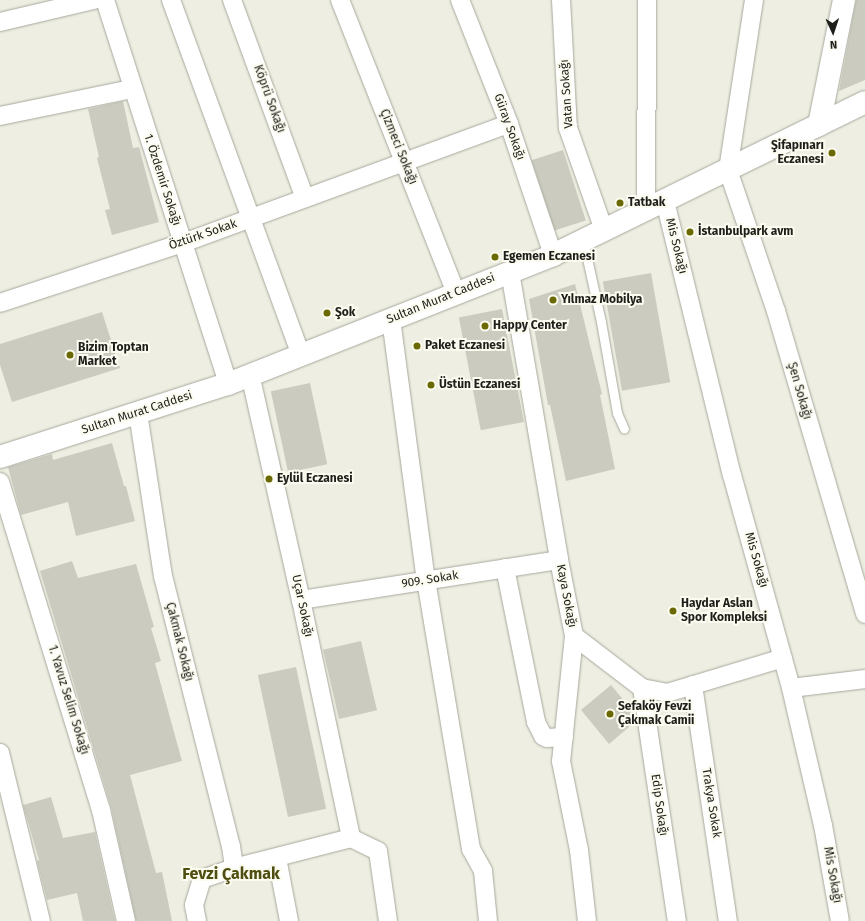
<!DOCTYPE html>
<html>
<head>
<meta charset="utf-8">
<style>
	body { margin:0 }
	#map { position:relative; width:865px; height:921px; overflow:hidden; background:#eeeee2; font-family:"Fira Sans",sans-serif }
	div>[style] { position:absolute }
	.building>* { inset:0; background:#cbcbc0; transform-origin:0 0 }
	.roads { filter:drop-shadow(0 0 1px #a7a89d) drop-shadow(0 0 1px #a7a89d) }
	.service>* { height:9px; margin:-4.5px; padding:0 4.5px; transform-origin:4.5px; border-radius:4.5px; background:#fff }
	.minor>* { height:18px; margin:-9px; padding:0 9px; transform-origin:9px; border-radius:9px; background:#fff }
	.tertiary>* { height:22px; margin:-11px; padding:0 11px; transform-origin:11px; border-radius:11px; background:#fff }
	.dots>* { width:11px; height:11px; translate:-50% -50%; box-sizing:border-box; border:2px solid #fbfbf0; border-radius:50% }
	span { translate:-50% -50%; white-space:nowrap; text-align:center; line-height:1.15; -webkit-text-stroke:4px #fbfbf0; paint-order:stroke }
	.street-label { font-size:12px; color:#1e1e1a }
	.poi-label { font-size:12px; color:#1e1e1a; font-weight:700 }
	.right { translate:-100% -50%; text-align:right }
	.left { translate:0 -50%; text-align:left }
	.district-label { font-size:16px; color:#4f4e10; font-weight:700 }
	.north { position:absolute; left:813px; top:12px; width:40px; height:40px; -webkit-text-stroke:3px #fbfbf0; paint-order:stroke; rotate:177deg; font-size:11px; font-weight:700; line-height:16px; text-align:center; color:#1e1e1a }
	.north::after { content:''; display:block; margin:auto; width:14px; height:18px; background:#1e1e1a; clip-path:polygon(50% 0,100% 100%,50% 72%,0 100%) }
</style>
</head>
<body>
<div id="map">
	<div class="building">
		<div style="clip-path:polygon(856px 0,865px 0,865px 80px,839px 91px)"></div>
		<div style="clip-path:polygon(123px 101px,133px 148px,139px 147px,159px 222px,112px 235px,105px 210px,110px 209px,97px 158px,99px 157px,88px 109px)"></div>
		<div style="left:563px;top:150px;width:74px;height:33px;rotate:72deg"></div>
		<div style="left:651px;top:273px;width:111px;height:49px;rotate:80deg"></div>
		<div style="clip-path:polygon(575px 284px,602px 394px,600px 395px,615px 469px,566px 481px,550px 405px,548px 405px,529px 299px)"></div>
		<div style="left:502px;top:309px;width:115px;height:44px;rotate:79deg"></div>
		<div style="clip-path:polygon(102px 312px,120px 368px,12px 402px,0 365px,0 344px)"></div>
		<div style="left:310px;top:383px;width:83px;height:40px;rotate:78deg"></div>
		<div style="clip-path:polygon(112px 443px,124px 486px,126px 486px,135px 521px,76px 536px,68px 502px,21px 515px,8px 467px,52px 454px,53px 460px)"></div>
		<div style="clip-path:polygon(72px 561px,78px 578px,136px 564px,154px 627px,151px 628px,161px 661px,155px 663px,182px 761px,130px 775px,156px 873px,162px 872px,172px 921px,136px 921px,111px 807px,40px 571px)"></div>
		<div style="left:361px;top:641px;width:71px;height:39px;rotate:77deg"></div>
		<div style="left:296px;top:667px;width:145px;height:39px;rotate:78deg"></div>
		<div style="clip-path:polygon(611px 685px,635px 714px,636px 721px,609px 744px,581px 710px)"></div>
		<div style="clip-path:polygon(51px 797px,63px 838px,95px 832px,115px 921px,83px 921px,77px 893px,47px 900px,37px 861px,39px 860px,23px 805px)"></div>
	</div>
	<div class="roads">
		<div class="service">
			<div style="left:583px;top:240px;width:84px;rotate:77.6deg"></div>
			<div style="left:601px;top:322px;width:92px;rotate:80deg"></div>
			<div style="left:617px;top:413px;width:17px;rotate:66deg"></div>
		</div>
		<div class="minor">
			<div style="left:105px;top:0;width:403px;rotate:72.2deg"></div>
			<div style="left:171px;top:0;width:378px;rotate:69.9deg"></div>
			<div style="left:232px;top:0;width:211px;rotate:69.8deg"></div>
			<div style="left:340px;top:0;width:315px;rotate:68.4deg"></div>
			<div style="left:460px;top:0;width:133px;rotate:68.4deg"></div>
			<div style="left:509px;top:124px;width:138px;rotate:71.4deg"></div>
			<div style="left:561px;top:0;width:128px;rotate:86.9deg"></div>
			<div style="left:568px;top:128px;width:108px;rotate:70.6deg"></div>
			<div style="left:754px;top:0;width:172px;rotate:98.7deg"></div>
			<div style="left:728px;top:170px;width:149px;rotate:71.2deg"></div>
			<div style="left:776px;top:311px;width:316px;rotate:73.6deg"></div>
			<div style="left:0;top:22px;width:97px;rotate:-13.2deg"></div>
			<div style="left:0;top:116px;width:135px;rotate:-11.6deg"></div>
			<div style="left:665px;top:201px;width:282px;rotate:76.3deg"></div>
			<div style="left:732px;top:475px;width:221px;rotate:74.5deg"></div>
			<div style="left:791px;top:688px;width:141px;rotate:76.9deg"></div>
			<div style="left:823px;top:825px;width:97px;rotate:80deg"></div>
			<div style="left:646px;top:210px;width:210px;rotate:-89.7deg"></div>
			<div style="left:510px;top:272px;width:292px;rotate:80.3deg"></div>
			<div style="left:559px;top:560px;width:77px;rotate:78.8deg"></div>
			<div style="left:574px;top:636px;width:126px;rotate:95.9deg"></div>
			<div style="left:561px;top:761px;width:91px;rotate:78.6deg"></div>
			<div style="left:579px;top:850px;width:71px;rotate:83.6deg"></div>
			<div style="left:0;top:303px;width:193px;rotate:-18.2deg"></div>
			<div style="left:183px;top:243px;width:347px;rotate:-20.1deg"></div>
			<div style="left:391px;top:319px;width:263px;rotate:82.4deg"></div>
			<div style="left:426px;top:580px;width:273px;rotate:80.5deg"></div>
			<div style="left:471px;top:849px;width:25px;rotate:61deg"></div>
			<div style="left:483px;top:871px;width:50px;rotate:84.3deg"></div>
			<div style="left:250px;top:374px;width:232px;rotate:77.3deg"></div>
			<div style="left:301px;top:600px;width:243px;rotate:78.1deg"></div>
			<div style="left:138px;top:413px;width:165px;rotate:81.3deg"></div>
			<div style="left:163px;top:576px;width:278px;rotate:75.9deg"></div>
			<div style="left:231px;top:846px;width:22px;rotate:82deg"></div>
			<div style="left:0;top:482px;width:343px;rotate:72.9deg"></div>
			<div style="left:101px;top:810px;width:114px;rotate:77.3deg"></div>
			<div style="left:505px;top:568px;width:157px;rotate:78.6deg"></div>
			<div style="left:536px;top:722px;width:16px;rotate:63deg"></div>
			<div style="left:543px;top:736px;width:4px;rotate:27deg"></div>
			<div style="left:547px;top:738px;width:17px;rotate:-3deg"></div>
			<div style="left:301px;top:600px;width:261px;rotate:-8.8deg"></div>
			<div style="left:574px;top:636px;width:86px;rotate:37.4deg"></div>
			<div style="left:642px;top:688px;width:25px;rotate:11deg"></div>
			<div style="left:667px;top:693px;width:121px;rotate:-16.8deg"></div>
			<div style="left:693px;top:685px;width:239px;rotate:81.6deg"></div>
			<div style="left:642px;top:688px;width:236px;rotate:81.5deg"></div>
			<div style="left:791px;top:688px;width:75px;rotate:-6.9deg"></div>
			<div style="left:0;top:753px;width:173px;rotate:76.3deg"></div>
			<div style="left:277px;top:858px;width:64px;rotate:79.2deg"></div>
			<div style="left:197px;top:921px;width:16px;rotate:-101deg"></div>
			<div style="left:194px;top:905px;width:27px;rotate:-73deg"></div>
			<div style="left:202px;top:879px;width:34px;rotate:-19deg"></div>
			<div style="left:234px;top:868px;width:121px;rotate:-14.4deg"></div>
			<div style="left:351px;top:838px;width:30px;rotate:26deg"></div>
			<div style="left:378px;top:851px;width:71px;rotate:81.9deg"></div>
		</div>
		<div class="tertiary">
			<div style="left:819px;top:125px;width:127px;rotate:-78.7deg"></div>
			<div style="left:0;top:457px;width:239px;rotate:-17.8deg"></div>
			<div style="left:228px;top:384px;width:350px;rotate:-21.6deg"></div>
			<div style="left:553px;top:255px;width:347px;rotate:-26.1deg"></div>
		</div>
	</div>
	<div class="dots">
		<div style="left:832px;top:153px;background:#6b6904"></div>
		<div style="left:620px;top:203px;background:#6b6904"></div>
		<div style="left:690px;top:232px;background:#6b6904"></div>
		<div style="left:495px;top:257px;background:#6b6904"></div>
		<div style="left:553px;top:300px;background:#6b6904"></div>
		<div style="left:327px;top:313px;background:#6b6904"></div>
		<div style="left:485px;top:326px;background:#6b6904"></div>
		<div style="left:417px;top:346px;background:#6b6904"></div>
		<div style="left:70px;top:355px;background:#6b6904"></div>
		<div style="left:431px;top:385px;background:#6b6904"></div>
		<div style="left:269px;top:479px;background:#6b6904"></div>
		<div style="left:673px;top:611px;background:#6b6904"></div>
		<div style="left:610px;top:714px;background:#6b6904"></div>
	</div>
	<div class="street-label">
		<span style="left:567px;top:94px;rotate:-94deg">Vatan Sokağı</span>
		<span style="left:269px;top:99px;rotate:70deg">Köprü Sokağı</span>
		<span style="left:509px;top:127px;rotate:70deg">Güray Sokağı</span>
		<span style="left:398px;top:147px;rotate:68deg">Çizmeci Sokağı</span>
		<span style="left:162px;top:180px;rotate:72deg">1. Özdemir Sokağı</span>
		<span style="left:203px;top:235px;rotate:-19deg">Öztürk Sokak</span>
		<span style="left:676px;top:246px;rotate:76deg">Mis Sokağı</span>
		<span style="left:441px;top:299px;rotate:-22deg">Sultan Murat Caddesi</span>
		<span style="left:799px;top:391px;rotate:74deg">Şen Sokağı</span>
		<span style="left:137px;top:413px;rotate:-18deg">Sultan Murat Caddesi</span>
		<span style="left:756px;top:560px;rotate:74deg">Mis Sokağı</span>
		<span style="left:430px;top:580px;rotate:-9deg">909. Sokak</span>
		<span style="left:566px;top:596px;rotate:79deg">Kaya Sokağı</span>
		<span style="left:302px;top:606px;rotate:78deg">Uçar Sokağı</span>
		<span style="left:179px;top:642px;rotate:76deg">Çakmak Sokağı</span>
		<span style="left:68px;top:700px;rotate:73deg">1. Yavuz Selim Sokağı</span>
		<span style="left:711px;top:803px;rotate:81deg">Trakya Sokak</span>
		<span style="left:659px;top:805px;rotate:82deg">Edip Sokağı</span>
		<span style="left:832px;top:875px;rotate:80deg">Mis Sokağı</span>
	</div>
	<div class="poi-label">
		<span class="right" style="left:824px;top:153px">Şifapınarı<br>Eczanesi</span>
		<span class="left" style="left:628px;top:203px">Tatbak</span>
		<span class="left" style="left:698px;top:232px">İstanbulpark avm</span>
		<span class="left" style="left:503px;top:257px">Egemen Eczanesi</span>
		<span class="left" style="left:561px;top:300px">Yılmaz Mobilya</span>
		<span class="left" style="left:335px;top:313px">Şok</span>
		<span class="left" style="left:493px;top:326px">Happy Center</span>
		<span class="left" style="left:425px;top:346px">Paket Eczanesi</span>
		<span class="left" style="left:78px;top:355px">Bizim Toptan<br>Market</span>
		<span class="left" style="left:439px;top:385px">Üstün Eczanesi</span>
		<span class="left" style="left:277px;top:479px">Eylül Eczanesi</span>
		<span class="left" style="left:681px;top:611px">Haydar Aslan<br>Spor Kompleksi</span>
		<span class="left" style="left:618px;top:714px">Sefaköy Fevzi<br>Çakmak Camii</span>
	</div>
	<div class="district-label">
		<span style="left:231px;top:874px">Fevzi Çakmak</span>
	</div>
	<div class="north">N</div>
</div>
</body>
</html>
